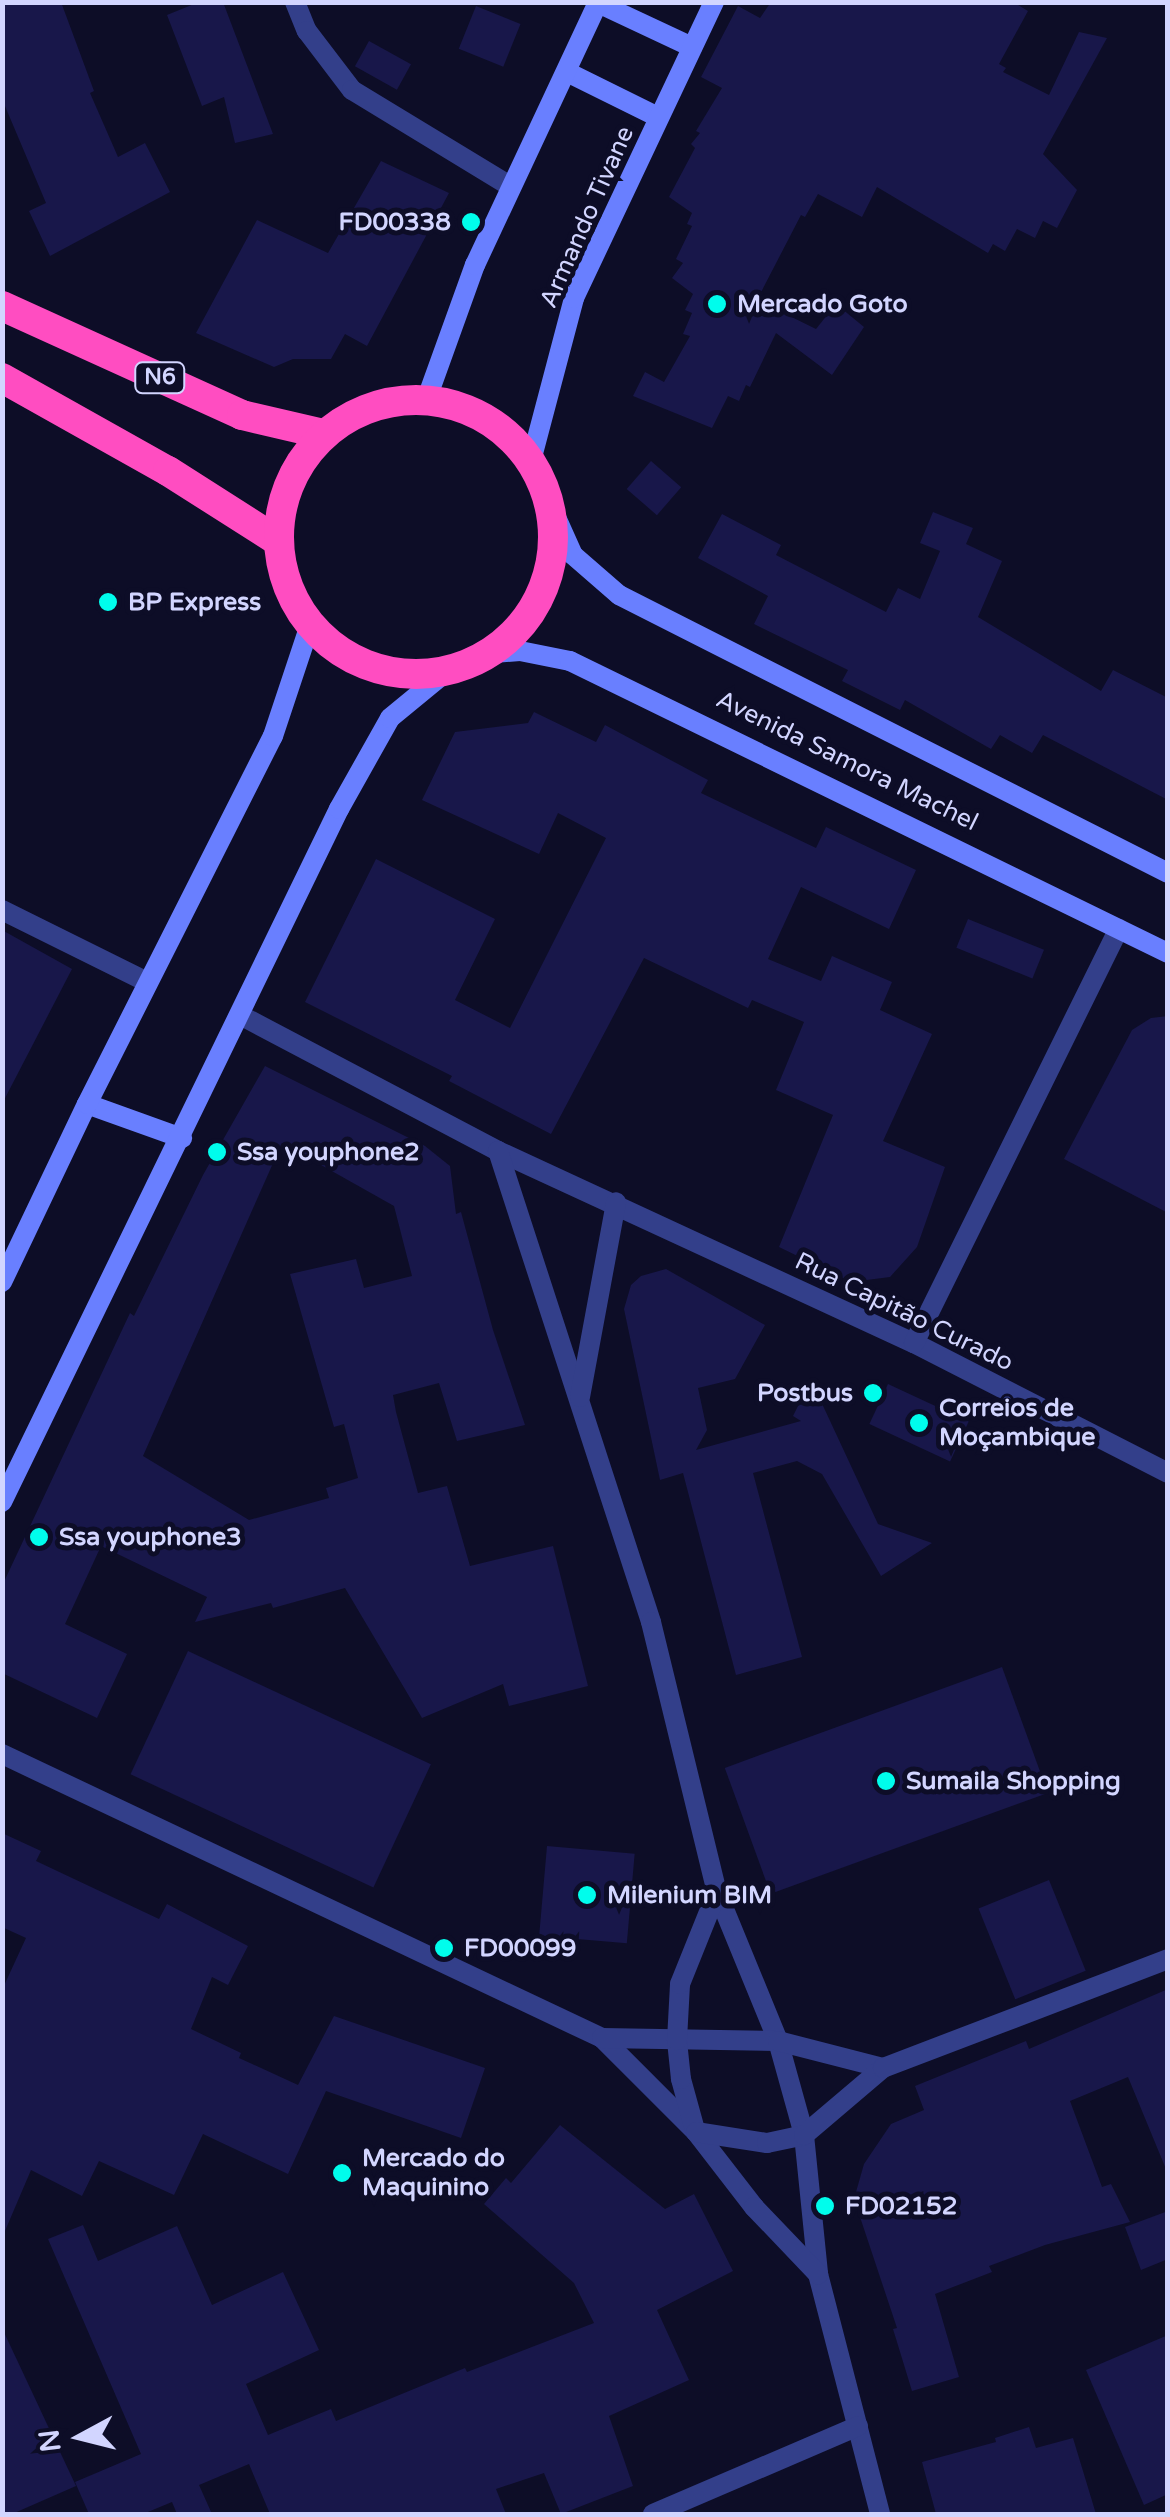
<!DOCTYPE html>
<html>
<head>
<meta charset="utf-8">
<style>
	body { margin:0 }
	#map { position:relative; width:1170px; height:2517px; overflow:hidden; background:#0d0d27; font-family:"Varela Round",sans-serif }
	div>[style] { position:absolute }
	.building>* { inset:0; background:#18174a; transform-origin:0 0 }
	.street>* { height:20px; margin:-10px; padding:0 10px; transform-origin:10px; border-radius:10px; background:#333f8a }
	.secondary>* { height:20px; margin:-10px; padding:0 10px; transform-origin:10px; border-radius:10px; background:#697fff }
	.highway>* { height:30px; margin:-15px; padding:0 15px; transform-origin:15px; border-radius:15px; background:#ff4dc1 }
	.highway>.ring { margin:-15px; padding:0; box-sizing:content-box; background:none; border:30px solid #ff4dc1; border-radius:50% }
	.dots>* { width:28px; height:28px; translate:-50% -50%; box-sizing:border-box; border:5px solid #0d0d27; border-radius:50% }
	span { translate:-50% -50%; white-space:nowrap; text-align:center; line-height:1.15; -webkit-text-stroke:10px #0d0d27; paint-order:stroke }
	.shield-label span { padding:2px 8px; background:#0d0d27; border:2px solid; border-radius:8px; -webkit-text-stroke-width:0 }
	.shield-label { font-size:22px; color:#d2d5ff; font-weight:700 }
	.street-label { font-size:25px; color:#d2d5ff }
	.poi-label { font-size:25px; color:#d2d5ff; font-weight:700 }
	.right { translate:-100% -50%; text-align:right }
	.left { translate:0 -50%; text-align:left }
	.frame { position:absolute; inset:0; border:5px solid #d2d5ff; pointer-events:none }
	.north { position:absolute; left:30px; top:2387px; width:100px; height:100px; -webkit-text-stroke:8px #0d0d27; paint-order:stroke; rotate:263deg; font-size:28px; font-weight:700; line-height:40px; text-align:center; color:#d2d5ff }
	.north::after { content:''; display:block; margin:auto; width:35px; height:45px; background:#d2d5ff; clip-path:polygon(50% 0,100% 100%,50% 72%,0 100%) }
</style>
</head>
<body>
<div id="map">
	<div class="building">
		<div style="clip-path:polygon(2px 2px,61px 2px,94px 91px,90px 93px,118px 157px,145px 143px,170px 192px,50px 256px,29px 211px,46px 203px,2px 99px)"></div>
		<div style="clip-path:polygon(199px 2px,223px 2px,273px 134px,235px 143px,224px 97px,202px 106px,167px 15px)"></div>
		<div style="clip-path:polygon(771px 2px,1013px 2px,1028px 11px,999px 64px,1006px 68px,1003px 72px,1049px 95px,1079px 32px,1107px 38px,1043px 154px,1077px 190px,1057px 228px,1043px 221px,1035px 238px,1017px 229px,1005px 251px,993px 244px,988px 253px,877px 187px,862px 217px,818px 194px,805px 217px,801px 215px,757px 300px,816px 329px,836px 304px,864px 327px,832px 375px,776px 333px,750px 387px,746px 385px,739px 401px,728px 396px,712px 428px,633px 396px,645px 372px,664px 382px,690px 336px,683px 334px,692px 313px,685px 310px,693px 294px,672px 278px,683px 263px,676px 259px,692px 226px,687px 224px,692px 213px,669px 197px,695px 148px,691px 144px,700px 133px,696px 131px,722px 88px,701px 77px,738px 6px,760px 18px)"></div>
		<div style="left:476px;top:6px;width:48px;height:46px;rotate:22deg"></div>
		<div style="left:369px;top:41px;width:48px;height:29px;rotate:29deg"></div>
		<div style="clip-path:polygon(381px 161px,449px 193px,367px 346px,345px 334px,331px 359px,293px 359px,274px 367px,196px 333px,257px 220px,328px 253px)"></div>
		<div style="left:651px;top:461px;width:40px;height:37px;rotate:41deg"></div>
		<div style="clip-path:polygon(933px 512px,973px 528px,966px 544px,1002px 561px,978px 617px,1101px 691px,1113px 670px,1168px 698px,1168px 800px,1043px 735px,1032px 753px,1000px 735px,991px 749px,905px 700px,900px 710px,842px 681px,848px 670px,754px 624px,768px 596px,698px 558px,722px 514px,781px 545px,776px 555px,886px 612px,898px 588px,920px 599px,940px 551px,920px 543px)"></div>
		<div style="clip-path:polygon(534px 712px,596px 742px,605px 725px,708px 780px,701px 793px,816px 848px,826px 827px,916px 870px,889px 929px,801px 887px,768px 959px,821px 981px,832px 956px,892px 982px,880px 1010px,932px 1034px,883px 1141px,945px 1167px,917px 1247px,890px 1277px,851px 1282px,779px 1247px,833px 1115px,776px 1090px,804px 1022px,752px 1000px,748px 1008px,644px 958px,551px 1134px,449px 1081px,452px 1076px,305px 1002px,376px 859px,495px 919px,455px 1000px,510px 1028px,606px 838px,558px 813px,539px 854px,422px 800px,455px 732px,528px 723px)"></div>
		<div style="left:968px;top:919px;width:82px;height:31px;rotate:22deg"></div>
		<div style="clip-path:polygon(2px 930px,72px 969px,2px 1104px)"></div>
		<div style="clip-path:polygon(1168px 1016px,1168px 1213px,1064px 1159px,1132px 1030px,1151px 1018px)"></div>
		<div style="clip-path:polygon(evenodd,265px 1066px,425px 1146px,450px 1166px,456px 1214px,461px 1212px,493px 1330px,525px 1425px,457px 1441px,439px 1383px,393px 1395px,396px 1412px,418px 1493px,447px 1486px,470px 1566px,553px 1546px,588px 1686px,509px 1706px,503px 1684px,422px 1718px,345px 1588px,273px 1608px,271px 1603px,195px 1622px,207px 1597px,101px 1546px,65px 1624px,127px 1654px,97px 1718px,2px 1673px,2px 1586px,130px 1313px,134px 1316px,203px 1175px,265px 1066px,282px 1143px,394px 1206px,412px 1276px,364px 1288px,356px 1259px,290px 1274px,334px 1427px,344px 1424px,358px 1478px,326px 1488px,329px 1498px,249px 1520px,143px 1456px,282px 1143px)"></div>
		<div style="clip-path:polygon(666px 1269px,765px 1325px,735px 1379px,698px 1388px,707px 1430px,696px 1450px,801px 1421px,793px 1416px,811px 1380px,878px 1524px,932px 1543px,881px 1576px,822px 1474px,797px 1461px,753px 1473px,802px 1657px,736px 1675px,683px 1473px,660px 1480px,624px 1309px,631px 1285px,641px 1276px)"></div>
		<div style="left:888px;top:1384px;width:89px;height:44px;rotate:25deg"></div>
		<div style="left:188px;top:1651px;width:268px;height:136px;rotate:25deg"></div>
		<div style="left:1002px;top:1667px;width:134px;height:295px;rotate:70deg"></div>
		<div style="clip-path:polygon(2px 1833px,41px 1851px,36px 1861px,159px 1919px,167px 1904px,248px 1946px,228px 1985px,212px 1977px,191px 2029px,241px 2053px,239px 2058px,298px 2085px,334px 2016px,485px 2068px,461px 2138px,326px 2091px,288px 2174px,203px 2134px,174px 2195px,99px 2161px,82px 2196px,31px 2170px,2px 2238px,2px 1990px,26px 1938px,2px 1927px)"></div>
		<div style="left:547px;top:1846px;width:88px;height:90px;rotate:5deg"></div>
		<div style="left:1049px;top:1880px;width:98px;height:76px;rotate:68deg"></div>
		<div style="clip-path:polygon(1168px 1989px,1168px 2174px,1128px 2077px,1070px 2101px,1102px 2187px,1111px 2184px,1130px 2222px,1045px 2245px,989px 2266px,992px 2272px,935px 2294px,959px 2377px,912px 2391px,893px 2329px,897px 2328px,854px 2199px,864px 2164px,891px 2124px,924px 2110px,915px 2086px,1026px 2041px,1029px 2049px)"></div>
		<div style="clip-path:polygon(560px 2125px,665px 2209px,694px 2194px,733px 2271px,657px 2310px,689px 2380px,609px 2416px,633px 2486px,561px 2514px,544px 2473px,496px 2489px,506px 2514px,270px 2514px,249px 2464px,199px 2485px,212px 2514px,177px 2514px,172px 2502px,143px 2514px,89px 2514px,75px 2482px,141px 2454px,48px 2239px,83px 2225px,98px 2261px,177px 2226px,212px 2305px,283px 2272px,319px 2350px,246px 2384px,268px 2435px,331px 2409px,336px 2421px,465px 2368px,467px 2372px,594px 2323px,574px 2283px,484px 2204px,506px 2178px,511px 2183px)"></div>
		<div style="clip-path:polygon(1168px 2211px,1168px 2259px,1141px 2270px,1125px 2227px)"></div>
		<div style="clip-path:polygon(2px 2328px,76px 2486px,12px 2514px,2px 2514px)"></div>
		<div style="clip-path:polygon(1168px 2335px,1168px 2494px,1144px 2505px,1086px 2370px)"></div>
		<div style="clip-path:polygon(1029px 2427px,1036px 2448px,1073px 2438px,1096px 2514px,936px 2514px,922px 2462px,996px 2442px,995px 2438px)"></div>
	</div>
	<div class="street">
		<div style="left:295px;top:2px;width:31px;rotate:68deg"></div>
		<div style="left:307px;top:31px;width:74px;rotate:52.7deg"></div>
		<div style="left:352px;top:90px;width:185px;rotate:31.3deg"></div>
		<div style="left:2px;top:910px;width:162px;rotate:26.4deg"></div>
		<div style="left:240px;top:1015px;width:292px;rotate:27.8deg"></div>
		<div style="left:498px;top:1151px;width:458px;rotate:24.8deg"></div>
		<div style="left:914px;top:1343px;width:285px;rotate:27.1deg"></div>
		<div style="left:498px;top:1151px;width:495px;rotate:72deg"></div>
		<div style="left:651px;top:1622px;width:278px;rotate:76.3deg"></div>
		<div style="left:717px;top:1892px;width:161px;rotate:67.7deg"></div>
		<div style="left:778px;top:2041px;width:98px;rotate:74.5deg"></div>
		<div style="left:804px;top:2135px;width:140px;rotate:84.2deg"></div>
		<div style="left:818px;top:2274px;width:248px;rotate:75.5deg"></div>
		<div style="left:914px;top:1343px;width:462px;rotate:-63.7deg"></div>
		<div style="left:580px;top:1397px;width:198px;rotate:-79.5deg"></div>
		<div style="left:2px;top:1754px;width:664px;rotate:25.33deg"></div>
		<div style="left:602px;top:2038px;width:133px;rotate:45deg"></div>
		<div style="left:696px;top:2132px;width:95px;rotate:52.3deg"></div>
		<div style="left:754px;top:2207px;width:93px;rotate:46.3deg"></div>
		<div style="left:602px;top:2038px;width:176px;rotate:1deg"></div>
		<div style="left:778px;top:2041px;width:108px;rotate:14.4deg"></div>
		<div style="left:695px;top:2130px;width:53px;rotate:-105.4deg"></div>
		<div style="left:681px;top:2079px;width:39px;rotate:-96deg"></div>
		<div style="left:677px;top:2040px;width:56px;rotate:-86.9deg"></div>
		<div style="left:680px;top:1984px;width:99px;rotate:-68.1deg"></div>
		<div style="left:696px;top:2132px;width:72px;rotate:8.8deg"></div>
		<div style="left:767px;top:2143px;width:38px;rotate:-12deg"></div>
		<div style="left:804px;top:2135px;width:104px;rotate:-40.3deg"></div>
		<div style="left:883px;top:2068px;width:305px;rotate:-20.9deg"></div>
		<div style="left:653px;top:2514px;width:223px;rotate:-23.2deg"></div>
	</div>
	<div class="secondary">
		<div style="left:598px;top:3px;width:104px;rotate:25.1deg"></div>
		<div style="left:567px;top:72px;width:102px;rotate:26.3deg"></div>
		<div style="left:427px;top:398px;width:141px;rotate:-70.2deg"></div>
		<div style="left:475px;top:265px;width:290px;rotate:-64.9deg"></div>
		<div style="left:531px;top:461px;width:169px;rotate:-75.2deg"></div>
		<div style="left:574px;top:298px;width:327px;rotate:-64.7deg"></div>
		<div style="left:551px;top:506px;width:54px;rotate:65.8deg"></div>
		<div style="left:573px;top:555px;width:61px;rotate:41deg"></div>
		<div style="left:619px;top:595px;width:615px;rotate:26.86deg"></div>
		<div style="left:493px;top:653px;width:27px;rotate:-4deg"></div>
		<div style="left:520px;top:651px;width:51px;rotate:11.3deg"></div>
		<div style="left:570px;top:661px;width:665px;rotate:26.03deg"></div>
		<div style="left:87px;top:1104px;width:101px;rotate:19.7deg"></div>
		<div style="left:2px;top:1282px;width:197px;rotate:-64.5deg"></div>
		<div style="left:87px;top:1104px;width:412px;rotate:-63.2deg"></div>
		<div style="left:273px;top:736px;width:117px;rotate:-71.6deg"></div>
		<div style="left:2px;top:1502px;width:771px;rotate:-64.07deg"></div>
		<div style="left:339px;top:809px;width:104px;rotate:-60.7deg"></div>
		<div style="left:390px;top:718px;width:72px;rotate:-39.4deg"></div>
	</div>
	<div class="highway">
		<div style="left:2px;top:306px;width:264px;rotate:24.4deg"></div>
		<div style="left:242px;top:415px;width:83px;rotate:13.2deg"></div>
		<div style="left:2px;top:378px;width:190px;rotate:29.3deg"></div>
		<div style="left:168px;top:471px;width:130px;rotate:32.5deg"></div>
		<div class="ring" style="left:279px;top:400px;width:244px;height:244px"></div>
	</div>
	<div class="dots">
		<div style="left:471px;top:222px;background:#00fdec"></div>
		<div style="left:717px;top:304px;background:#00fdec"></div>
		<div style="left:108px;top:602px;background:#00fdec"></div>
		<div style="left:217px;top:1152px;background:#00fdec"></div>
		<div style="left:873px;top:1393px;background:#00fdec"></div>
		<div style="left:919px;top:1423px;background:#00fdec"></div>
		<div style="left:39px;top:1537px;background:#00fdec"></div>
		<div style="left:886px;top:1781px;background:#00fdec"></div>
		<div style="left:587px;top:1895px;background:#00fdec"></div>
		<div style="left:444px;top:1948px;background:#00fdec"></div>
		<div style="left:342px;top:2173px;background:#00fdec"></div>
		<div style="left:825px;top:2206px;background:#00fdec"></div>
	</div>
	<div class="shield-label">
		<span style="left:160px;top:378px">N6</span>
	</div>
	<div class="street-label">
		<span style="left:587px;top:217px;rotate:-66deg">Armando Tivane</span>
		<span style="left:847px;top:761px;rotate:26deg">Avenida Samora Machel</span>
		<span style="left:904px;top:1312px;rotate:26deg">Rua Capitão Curado</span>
	</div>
	<div class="poi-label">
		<span class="right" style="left:451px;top:222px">FD00338</span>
		<span class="left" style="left:737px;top:304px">Mercado Goto</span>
		<span class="left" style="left:128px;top:602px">BP Express</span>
		<span class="left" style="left:237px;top:1152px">Ssa youphone2</span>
		<span class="right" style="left:853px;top:1393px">Postbus</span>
		<span class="left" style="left:939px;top:1423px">Correios de<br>Moçambique</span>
		<span class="left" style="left:59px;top:1537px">Ssa youphone3</span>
		<span class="left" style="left:906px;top:1781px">Sumaila Shopping</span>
		<span class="left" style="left:607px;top:1895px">Milenium BIM</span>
		<span class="left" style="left:464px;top:1948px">FD00099</span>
		<span class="left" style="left:362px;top:2173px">Mercado do<br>Maquinino</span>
		<span class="left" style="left:845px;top:2206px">FD02152</span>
	</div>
	<div class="frame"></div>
	<div class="north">N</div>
</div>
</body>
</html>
